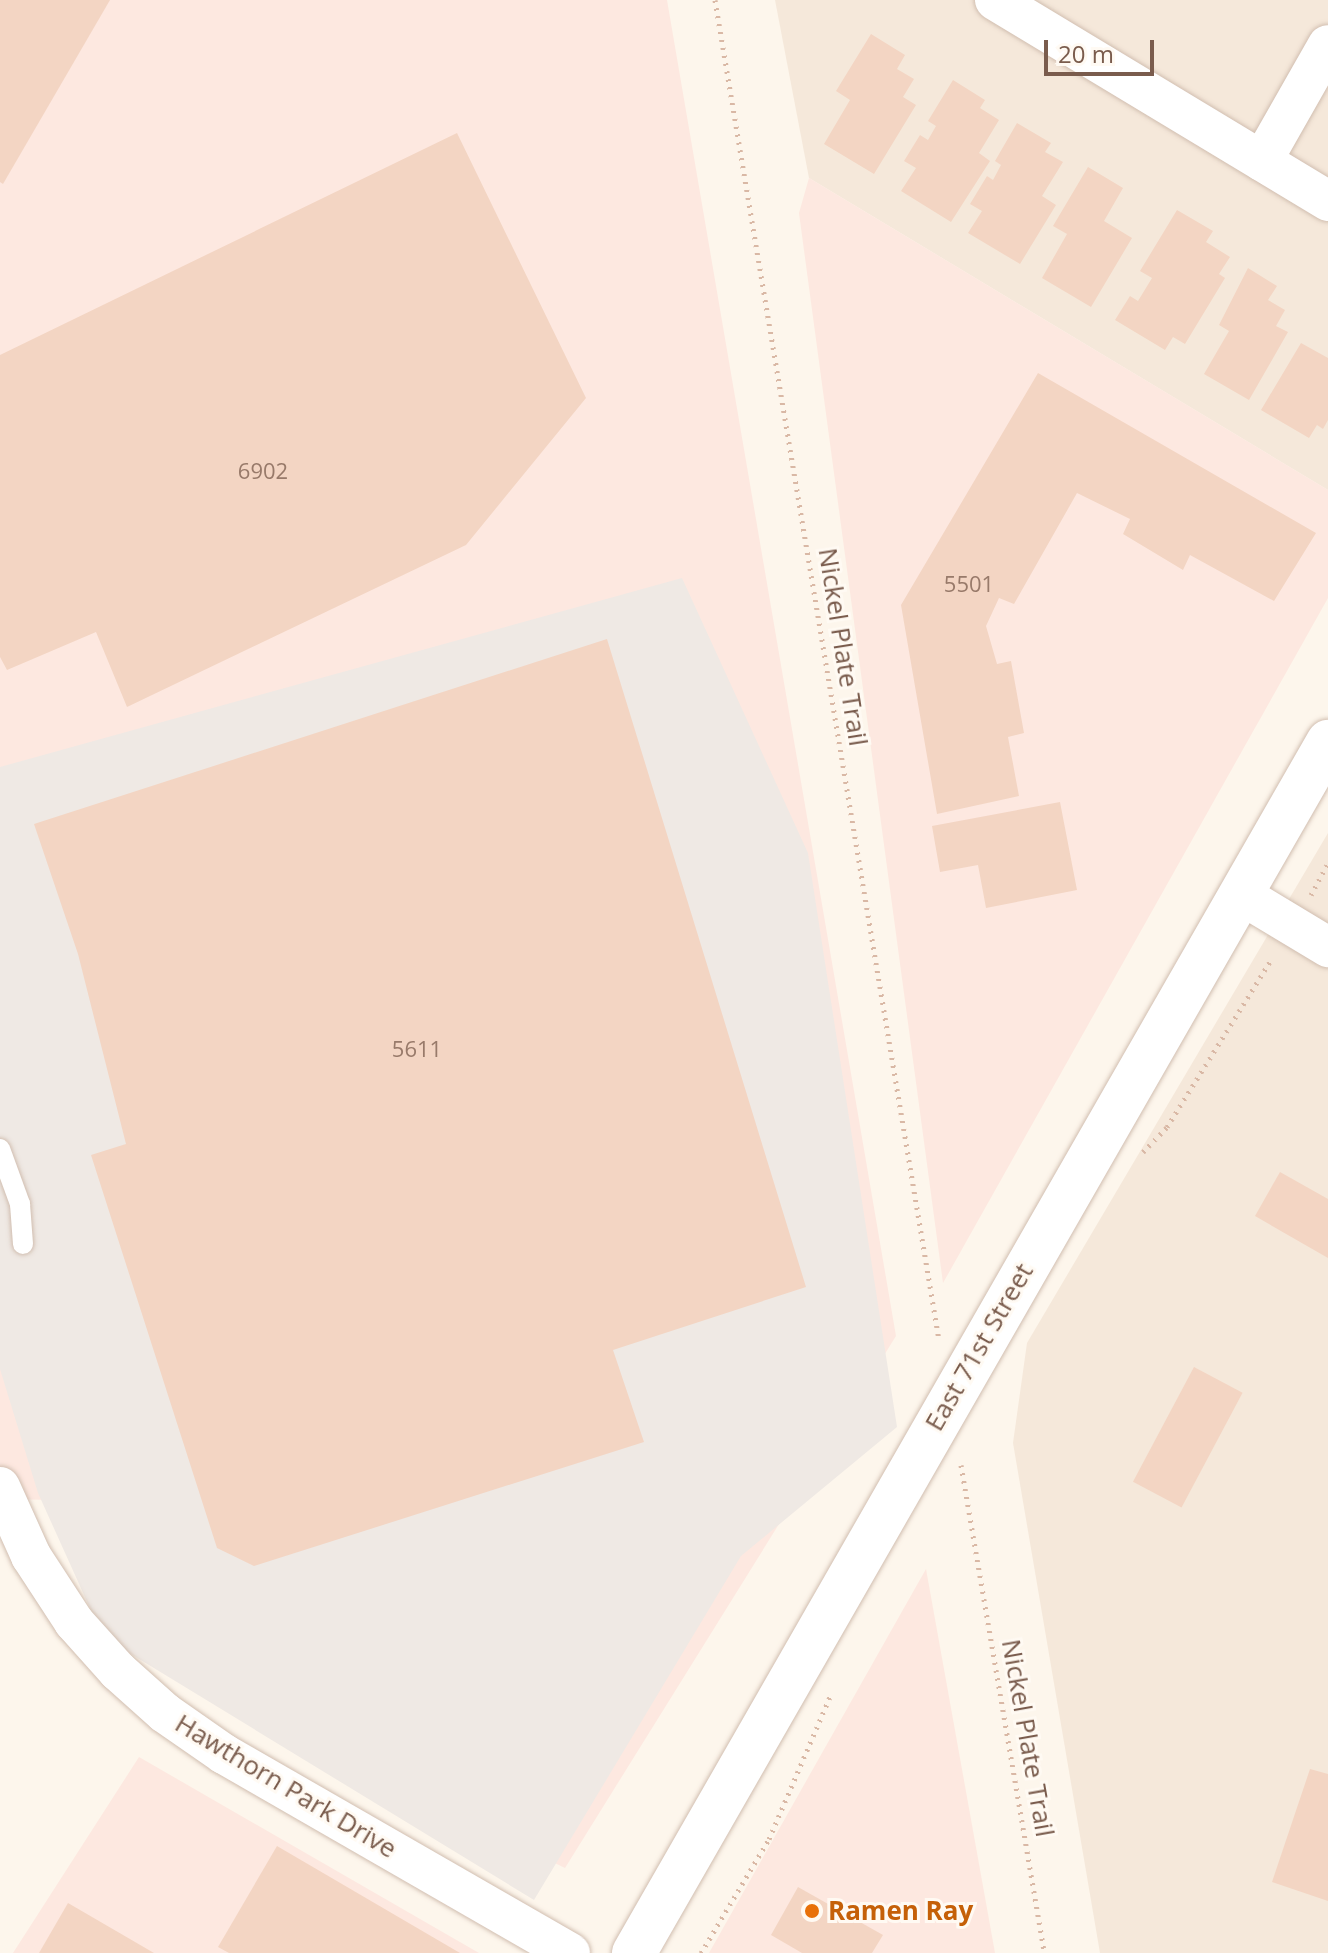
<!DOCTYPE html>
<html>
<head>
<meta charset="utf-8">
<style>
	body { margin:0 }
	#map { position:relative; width:1328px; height:1953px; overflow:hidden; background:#fdf6ec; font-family:"Open Sans",sans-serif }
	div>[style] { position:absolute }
	.residential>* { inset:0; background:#f5e8da }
	.commercial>* { inset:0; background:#fde8e0 }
	.industrial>* { inset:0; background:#efe9e4 }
	.building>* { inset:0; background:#f3d5c3; transform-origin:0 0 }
	.path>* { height:5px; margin-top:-2.5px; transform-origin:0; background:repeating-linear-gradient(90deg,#d9b8a5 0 2px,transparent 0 8px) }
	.roads { filter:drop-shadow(0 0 2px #d1beb0) drop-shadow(0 0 2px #d1beb0) }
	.service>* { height:20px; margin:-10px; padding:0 10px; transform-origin:10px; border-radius:10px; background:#fff }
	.minor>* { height:40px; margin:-20px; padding:0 20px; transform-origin:20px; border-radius:20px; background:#fff }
	.secondary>* { height:44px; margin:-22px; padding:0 22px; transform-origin:22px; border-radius:22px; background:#fff }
	.dots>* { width:22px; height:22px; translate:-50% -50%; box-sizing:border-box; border:4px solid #fffaf3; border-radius:50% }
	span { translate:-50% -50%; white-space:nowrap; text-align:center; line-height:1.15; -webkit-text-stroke:6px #fffaf3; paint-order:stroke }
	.number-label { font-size:22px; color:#987a6a }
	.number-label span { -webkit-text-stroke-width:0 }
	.street-label { font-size:26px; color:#7a5c4d }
	.food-label { font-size:26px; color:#c56008; font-weight:700 }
	.left { translate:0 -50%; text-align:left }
	.scale { position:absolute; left:1044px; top:40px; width:110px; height:36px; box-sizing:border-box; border:4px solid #7a5c4d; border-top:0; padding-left:10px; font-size:24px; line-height:28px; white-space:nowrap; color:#7a5c4d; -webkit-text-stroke:6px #fffaf3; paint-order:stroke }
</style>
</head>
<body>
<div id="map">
	<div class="residential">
		<div style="clip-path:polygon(775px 0,1328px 0,1328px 490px,809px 178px)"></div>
		<div style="clip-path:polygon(1328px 833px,1328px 1953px,1100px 1953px,1013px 1443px,1027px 1343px)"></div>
	</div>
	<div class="commercial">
		<div style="clip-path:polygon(0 0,667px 0,896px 1336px,565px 1868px,281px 1730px,58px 1500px,0 1499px)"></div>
		<div style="clip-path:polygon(809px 178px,1328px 490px,1328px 598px,943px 1283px,799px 213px)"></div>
		<div style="clip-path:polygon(926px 1569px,995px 1953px,709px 1953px)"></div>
		<div style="clip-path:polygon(139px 1757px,479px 1953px,13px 1953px)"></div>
	</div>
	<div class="industrial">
		<div style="clip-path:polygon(682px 578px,808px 853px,897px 1427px,741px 1556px,534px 1900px,103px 1637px,38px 1493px,0 1369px,0 767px)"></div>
	</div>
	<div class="building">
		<div style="clip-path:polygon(0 0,110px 0,3px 184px,0 182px)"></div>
		<div style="clip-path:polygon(871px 34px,905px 55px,897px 69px,914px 79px,903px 97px,916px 105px,874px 174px,824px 144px,850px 100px,836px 91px)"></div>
		<div style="clip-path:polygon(953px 80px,985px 100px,980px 108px,999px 120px,979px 153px,990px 161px,951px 222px,901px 191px,916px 168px,904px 161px,920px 135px,928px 140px,936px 126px,928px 121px)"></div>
		<div style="clip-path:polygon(1017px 123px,1051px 143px,1045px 152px,1063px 162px,1042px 196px,1056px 205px,1020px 264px,968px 233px,982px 211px,970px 204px,987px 176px,993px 180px,1001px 165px,995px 161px)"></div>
		<div style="clip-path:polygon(457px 133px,586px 398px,466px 545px,127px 707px,96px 632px,7px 670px,0 657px,0 355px)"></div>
		<div style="clip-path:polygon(1088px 167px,1123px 188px,1104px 221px,1132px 238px,1091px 307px,1042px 278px,1067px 234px,1053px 226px)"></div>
		<div style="clip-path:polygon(1177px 210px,1213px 231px,1206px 242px,1230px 257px,1219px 274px,1225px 278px,1185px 344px,1173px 337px,1165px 350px,1115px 320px,1130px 296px,1138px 301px,1152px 278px,1140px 271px)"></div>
		<div style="clip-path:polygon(1248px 268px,1277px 286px,1268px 300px,1285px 310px,1276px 326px,1288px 332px,1249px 400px,1204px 374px,1229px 331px,1219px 325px)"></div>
		<div style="clip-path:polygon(1301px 343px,1328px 358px,1328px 420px,1323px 429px,1317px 425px,1309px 438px,1261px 410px)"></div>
		<div style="clip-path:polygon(1038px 373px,1316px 533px,1274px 601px,1190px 555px,1183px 570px,1123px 534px,1130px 519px,1077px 493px,1014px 604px,999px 598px,986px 626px,997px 664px,1011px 661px,1024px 733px,1008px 737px,1019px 796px,937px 814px,901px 605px)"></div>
		<div style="clip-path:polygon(607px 639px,806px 1287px,613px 1350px,644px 1442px,254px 1566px,217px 1548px,91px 1155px,126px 1144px,78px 954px,34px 824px)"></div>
		<div style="clip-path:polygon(1060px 802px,1077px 890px,986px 908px,978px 865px,940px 872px,932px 826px)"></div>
		<div style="clip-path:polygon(1280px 1172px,1328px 1199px,1328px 1258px,1255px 1216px)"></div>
		<div style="left:1194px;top:1367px;width:55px;height:130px;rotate:28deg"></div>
		<div style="clip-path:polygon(1310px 1769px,1328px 1774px,1328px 1901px,1272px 1882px)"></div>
		<div style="clip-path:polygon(277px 1846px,460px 1953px,229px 1953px,218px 1947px)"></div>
		<div style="clip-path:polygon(798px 1887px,883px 1935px,872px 1953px,802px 1953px,771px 1935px)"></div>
		<div style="clip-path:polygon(68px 1903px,154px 1953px,39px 1953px)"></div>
	</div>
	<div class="path">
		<div style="left:715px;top:0;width:1359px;rotate:80.51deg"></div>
		<div style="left:1311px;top:895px;width:36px;rotate:-62deg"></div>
		<div style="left:1143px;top:1152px;width:35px;rotate:-46deg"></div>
		<div style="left:1167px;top:1127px;width:199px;rotate:-58.1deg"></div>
		<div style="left:961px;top:1465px;width:495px;rotate:80.3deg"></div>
		<div style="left:701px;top:1953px;width:133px;rotate:-59.2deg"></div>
		<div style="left:769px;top:1839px;width:155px;rotate:-66.8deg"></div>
	</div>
	<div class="roads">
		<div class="service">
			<div style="left:0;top:1149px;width:59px;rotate:70deg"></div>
			<div style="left:20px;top:1204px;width:40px;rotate:85.7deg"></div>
		</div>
		<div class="minor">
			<div style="left:995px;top:0;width:389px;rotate:31.1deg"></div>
			<div style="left:1262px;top:161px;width:133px;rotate:-60.4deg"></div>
			<div style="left:1240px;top:894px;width:103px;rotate:31.1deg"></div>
			<div style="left:0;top:1487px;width:76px;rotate:65.8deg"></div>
			<div style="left:31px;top:1556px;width:79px;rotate:56.9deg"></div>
			<div style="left:74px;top:1622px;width:66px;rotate:48.1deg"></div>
			<div style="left:118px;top:1671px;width:63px;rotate:41.8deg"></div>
			<div style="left:165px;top:1713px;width:72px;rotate:34.8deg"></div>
			<div style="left:224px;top:1754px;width:399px;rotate:29.9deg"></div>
		</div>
		<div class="secondary">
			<div style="left:634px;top:1953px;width:1396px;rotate:-60.18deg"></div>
		</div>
	</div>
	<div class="dots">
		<div style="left:812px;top:1911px;background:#e8710a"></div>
	</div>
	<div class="number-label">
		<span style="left:263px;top:471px">6902</span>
		<span style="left:969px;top:584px">5501</span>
		<span style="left:417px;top:1049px">5611</span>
	</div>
	<div class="street-label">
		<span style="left:843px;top:647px;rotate:81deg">Nickel Plate Trail</span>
		<span style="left:979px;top:1347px;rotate:-60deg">East 71st Street</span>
		<span style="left:1028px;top:1738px;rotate:80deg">Nickel Plate Trail</span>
		<span style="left:286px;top:1786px;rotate:31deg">Hawthorn Park Drive</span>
	</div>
	<div class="food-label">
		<span class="left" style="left:828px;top:1911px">Ramen Ray</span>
	</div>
	<div class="scale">20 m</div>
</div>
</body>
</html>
